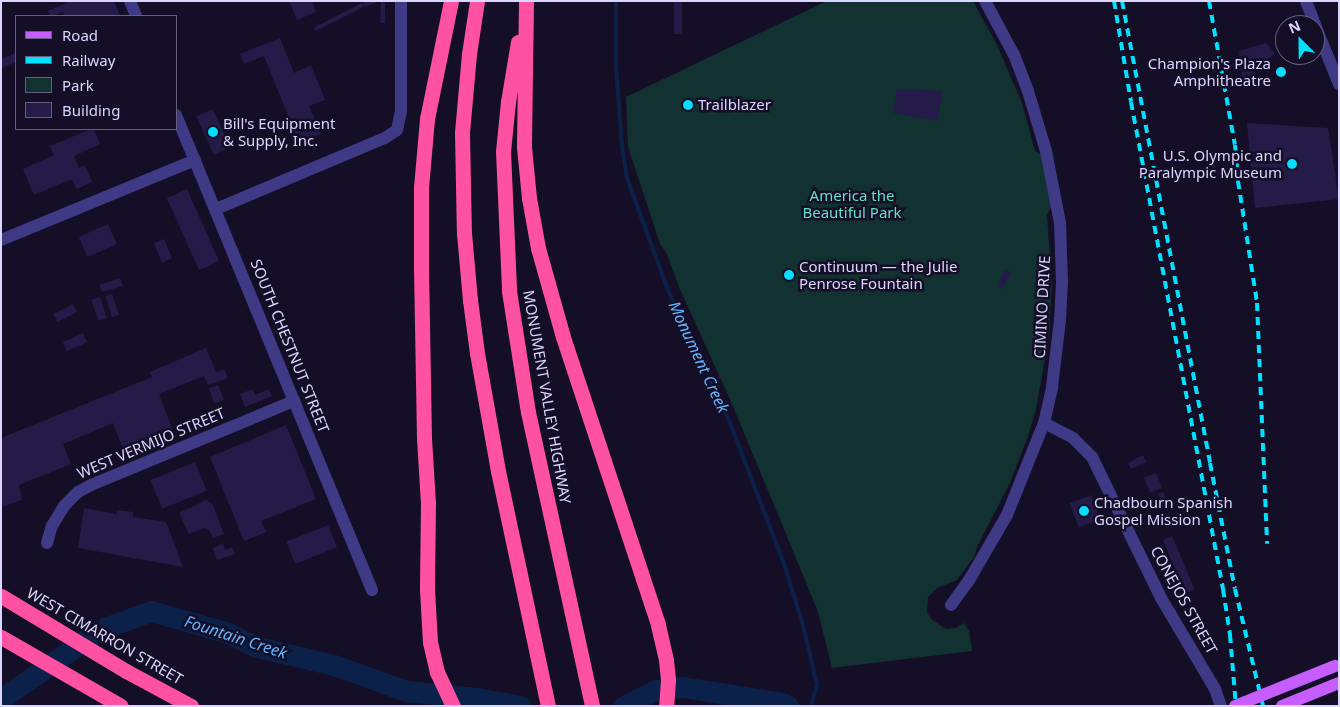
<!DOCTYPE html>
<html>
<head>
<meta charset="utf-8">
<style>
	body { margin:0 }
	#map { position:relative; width:1340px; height:707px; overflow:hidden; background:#140f27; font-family:"Noto Sans",sans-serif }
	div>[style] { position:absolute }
	.green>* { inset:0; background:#123131 }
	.stream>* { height:4px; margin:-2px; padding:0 2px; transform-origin:2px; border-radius:2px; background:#0c214a }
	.river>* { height:21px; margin:-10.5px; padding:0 10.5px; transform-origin:10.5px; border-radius:10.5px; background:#0c214a }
	.building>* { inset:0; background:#251b48; transform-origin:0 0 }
	.minor>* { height:12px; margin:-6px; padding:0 6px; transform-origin:6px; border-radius:6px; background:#3f3a86 }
	.major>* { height:12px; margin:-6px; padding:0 6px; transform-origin:6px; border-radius:6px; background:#c65dff }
	.highway>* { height:15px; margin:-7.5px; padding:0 7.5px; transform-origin:7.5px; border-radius:7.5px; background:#ff51a1 }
	.rail>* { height:4px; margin-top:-2px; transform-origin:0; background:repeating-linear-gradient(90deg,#02e0ff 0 8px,transparent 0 14px) }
	.major-bridge>* { height:12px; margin:-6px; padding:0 6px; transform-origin:6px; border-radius:6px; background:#c65dff }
	.dots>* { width:14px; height:14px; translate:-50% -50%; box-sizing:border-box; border:2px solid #140f27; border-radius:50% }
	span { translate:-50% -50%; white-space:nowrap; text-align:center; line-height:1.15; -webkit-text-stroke:5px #140f27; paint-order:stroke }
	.poi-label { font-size:15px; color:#dbd6ff }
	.right { translate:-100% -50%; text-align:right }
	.left { translate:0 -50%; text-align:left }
	.park-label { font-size:15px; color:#60e1c3 }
	.street-label { font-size:15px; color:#dbd6ff }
	.water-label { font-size:16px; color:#64b4ff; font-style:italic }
	.frame { position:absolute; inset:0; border:2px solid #dbd6ff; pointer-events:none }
	.legend { position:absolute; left:15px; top:15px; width:162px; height:115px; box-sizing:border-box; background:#140f27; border:1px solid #645f7d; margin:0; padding:6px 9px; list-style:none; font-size:15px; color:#dbd6ff }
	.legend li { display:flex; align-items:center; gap:10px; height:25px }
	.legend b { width:25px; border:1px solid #645f7d }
	.north { position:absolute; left:1275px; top:15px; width:50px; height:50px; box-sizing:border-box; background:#140f27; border:1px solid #645f7d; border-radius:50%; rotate:337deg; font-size:14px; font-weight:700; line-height:20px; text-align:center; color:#dbd6ff }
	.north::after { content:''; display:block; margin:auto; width:18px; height:22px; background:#02e0ff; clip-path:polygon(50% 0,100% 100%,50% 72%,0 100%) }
</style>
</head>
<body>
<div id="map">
	<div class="green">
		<div style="clip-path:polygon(827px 1px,973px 1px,997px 45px,1022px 103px,1035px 151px,1042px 154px,1052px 205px,1047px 215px,1052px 284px,1049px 337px,1036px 409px,1028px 436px,1010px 483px,978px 545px,974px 557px,957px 580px,937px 588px,928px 597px,927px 612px,931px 619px,946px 629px,956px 628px,964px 623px,969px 631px,972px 651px,832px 668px,818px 612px,796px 558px,732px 404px,679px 287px,667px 254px,660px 244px,628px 147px,626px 97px)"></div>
	</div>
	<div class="stream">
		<div style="left:616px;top:1px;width:64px;rotate:90deg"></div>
		<div style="left:616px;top:65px;width:82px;rotate:85.8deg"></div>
		<div style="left:622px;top:147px;width:31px;rotate:81deg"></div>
		<div style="left:627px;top:178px;width:119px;rotate:69.9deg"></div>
		<div style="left:668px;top:290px;width:147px;rotate:65deg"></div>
		<div style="left:730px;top:423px;width:151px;rotate:69deg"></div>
		<div style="left:784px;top:564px;width:64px;rotate:72.7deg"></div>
		<div style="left:803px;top:625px;width:62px;rotate:76.9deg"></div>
		<div style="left:817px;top:685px;width:22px;rotate:106deg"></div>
	</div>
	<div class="river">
		<div style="left:1px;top:699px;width:120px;rotate:-35.1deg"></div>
		<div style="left:99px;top:630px;width:55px;rotate:-20.1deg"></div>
		<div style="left:151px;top:611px;width:80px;rotate:15.9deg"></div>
		<div style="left:228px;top:633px;width:32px;rotate:26deg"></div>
		<div style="left:257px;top:647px;width:79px;rotate:13.2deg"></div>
		<div style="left:334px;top:665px;width:77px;rotate:19.9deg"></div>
		<div style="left:406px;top:691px;width:71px;rotate:5.6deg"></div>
		<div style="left:477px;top:698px;width:44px;rotate:10.5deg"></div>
		<div style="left:624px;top:706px;width:35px;rotate:-27deg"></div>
		<div style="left:655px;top:690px;width:27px;rotate:-6deg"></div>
		<div style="left:682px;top:687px;width:102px;rotate:9deg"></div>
		<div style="left:783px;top:703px;width:6px;rotate:31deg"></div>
	</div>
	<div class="building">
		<div style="clip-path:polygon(71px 1px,114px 1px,120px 16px,64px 16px,63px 12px,50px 16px,48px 11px)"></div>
		<div style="clip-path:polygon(289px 1px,312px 1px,316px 12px,297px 20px)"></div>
		<div style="clip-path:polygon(367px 1px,379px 1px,365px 7px,363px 3px)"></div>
		<div style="clip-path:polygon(381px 1px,385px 1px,385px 23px,380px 23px)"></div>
		<div style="left:674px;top:1px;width:8px;height:33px"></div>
		<div style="left:362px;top:3px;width:4px;height:54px;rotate:63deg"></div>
		<div style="clip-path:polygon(280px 38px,294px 73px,311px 65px,325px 100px,309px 106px,321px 134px,299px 143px,264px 56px,244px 64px,240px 54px)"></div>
		<div style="clip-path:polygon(1266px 43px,1275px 53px,1243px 83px,1239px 51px)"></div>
		<div style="clip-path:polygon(16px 53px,16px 62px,1px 68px,1px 59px)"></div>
		<div style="clip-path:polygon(897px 89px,942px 91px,938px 121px,893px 113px)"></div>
		<div style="left:213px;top:109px;width:42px;height:18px;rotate:66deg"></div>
		<div style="clip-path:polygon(1247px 123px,1328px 128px,1339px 199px,1255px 208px)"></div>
		<div style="clip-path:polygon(91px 129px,94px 129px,100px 144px,74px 156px,79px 168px,85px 165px,92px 182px,77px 189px,72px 179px,34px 195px,23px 169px,54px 155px,50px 146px)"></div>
		<div style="left:187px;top:189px;width:79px;height:22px;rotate:66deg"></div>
		<div style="left:108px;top:224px;width:22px;height:32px;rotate:66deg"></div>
		<div style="left:164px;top:239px;width:21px;height:11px;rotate:67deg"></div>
		<div style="clip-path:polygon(1005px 269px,1011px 272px,1002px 289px,997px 286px)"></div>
		<div style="clip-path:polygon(120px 278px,123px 286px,102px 292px,99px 285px)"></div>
		<div style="left:112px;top:294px;width:22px;height:7px;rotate:72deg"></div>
		<div style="left:100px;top:297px;width:22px;height:9px;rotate:72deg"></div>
		<div style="left:73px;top:304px;width:9px;height:22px;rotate:63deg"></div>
		<div style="left:83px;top:333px;width:10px;height:22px;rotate:66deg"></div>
		<div style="clip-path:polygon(206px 348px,216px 372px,224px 369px,228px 378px,208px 385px,204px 376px,159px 394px,173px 431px,124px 451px,113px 423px,63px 444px,71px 464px,19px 485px,22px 500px,1px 507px,1px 438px,152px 377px,150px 372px)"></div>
		<div style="left:218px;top:385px;width:16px;height:10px;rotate:68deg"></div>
		<div style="clip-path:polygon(253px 389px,255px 395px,269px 389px,272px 396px,245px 407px,240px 394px)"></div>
		<div style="clip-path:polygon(286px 425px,316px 499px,261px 521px,266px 532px,244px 541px,210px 457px)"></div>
		<div style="clip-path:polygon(1143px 455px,1146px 462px,1131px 469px,1128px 463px)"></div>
		<div style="left:195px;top:462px;width:31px;height:48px;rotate:68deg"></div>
		<div style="left:1156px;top:473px;width:16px;height:13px;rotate:68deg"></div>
		<div style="clip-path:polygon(1163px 492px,1167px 500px,1161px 502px,1158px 494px)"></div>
		<div style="left:1091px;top:495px;width:26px;height:23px;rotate:69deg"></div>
		<div style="clip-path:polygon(206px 500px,213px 505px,224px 534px,213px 538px,209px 530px,204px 528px,189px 534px,179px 513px)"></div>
		<div style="clip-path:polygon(84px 508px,116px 514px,117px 510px,133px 512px,133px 517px,166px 522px,183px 567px,78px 548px)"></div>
		<div style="left:328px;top:525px;width:24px;height:45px;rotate:68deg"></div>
		<div style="left:1172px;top:536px;width:58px;height:10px;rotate:67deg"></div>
		<div style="clip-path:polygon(223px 544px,225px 550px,232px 547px,235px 554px,217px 560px,213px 548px)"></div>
	</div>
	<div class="minor">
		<div style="left:130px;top:1px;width:16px;rotate:68deg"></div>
		<div style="left:1306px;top:1px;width:26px;rotate:69deg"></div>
		<div style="left:1315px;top:25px;width:64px;rotate:67.9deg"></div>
		<div style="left:176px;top:115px;width:514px;rotate:67.58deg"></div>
		<div style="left:216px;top:209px;width:183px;rotate:-22.8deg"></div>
		<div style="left:385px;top:138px;width:14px;rotate:-34deg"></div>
		<div style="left:397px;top:130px;width:19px;rotate:-78deg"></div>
		<div style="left:401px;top:111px;width:110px;rotate:-90deg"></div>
		<div style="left:1px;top:240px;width:210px;rotate:-22.4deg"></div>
		<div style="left:1044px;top:423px;width:33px;rotate:27deg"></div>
		<div style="left:1073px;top:438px;width:27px;rotate:45deg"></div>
		<div style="left:1092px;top:457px;width:157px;rotate:63.9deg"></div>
		<div style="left:1161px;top:598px;width:106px;rotate:59.3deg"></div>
		<div style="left:1215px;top:689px;width:18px;rotate:71deg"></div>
		<div style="left:47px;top:543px;width:18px;rotate:-74deg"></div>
		<div style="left:52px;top:526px;width:23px;rotate:-59deg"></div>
		<div style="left:64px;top:506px;width:20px;rotate:-45deg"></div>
		<div style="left:78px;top:492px;width:15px;rotate:-28deg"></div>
		<div style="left:91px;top:485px;width:220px;rotate:-22.5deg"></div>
		<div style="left:951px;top:605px;width:29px;rotate:-54deg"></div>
		<div style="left:968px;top:582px;width:78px;rotate:-59.8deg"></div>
		<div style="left:1007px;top:515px;width:99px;rotate:-68.1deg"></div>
		<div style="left:1044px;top:423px;width:37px;rotate:-77deg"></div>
		<div style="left:1052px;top:387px;width:67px;rotate:-83.2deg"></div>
		<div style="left:1060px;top:320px;width:38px;rotate:-87deg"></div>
		<div style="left:1062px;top:282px;width:59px;rotate:-91.9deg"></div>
		<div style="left:1060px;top:223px;width:73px;rotate:-101deg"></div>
		<div style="left:1046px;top:151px;width:63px;rotate:-106.7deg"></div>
		<div style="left:1028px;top:91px;width:39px;rotate:-111deg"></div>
		<div style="left:1014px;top:55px;width:61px;rotate:-118.2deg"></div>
	</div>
	<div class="major">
		<div style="left:1282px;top:706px;width:61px;rotate:-22deg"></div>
	</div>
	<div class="highway">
		<div style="left:451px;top:1px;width:120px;rotate:101.5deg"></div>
		<div style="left:427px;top:119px;width:68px;rotate:95deg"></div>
		<div style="left:421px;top:187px;width:80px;rotate:90deg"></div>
		<div style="left:421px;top:267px;width:171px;rotate:89deg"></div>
		<div style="left:424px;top:438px;width:65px;rotate:86.5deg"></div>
		<div style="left:428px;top:503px;width:86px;rotate:90.7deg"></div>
		<div style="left:427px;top:589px;width:53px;rotate:86.8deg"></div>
		<div style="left:430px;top:642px;width:31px;rotate:77deg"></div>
		<div style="left:437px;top:672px;width:38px;rotate:65deg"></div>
		<div style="left:477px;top:1px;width:54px;rotate:98.6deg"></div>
		<div style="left:469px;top:54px;width:79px;rotate:95.1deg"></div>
		<div style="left:462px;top:133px;width:100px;rotate:88.9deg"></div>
		<div style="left:464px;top:233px;width:67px;rotate:84.9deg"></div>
		<div style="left:470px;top:300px;width:53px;rotate:82.5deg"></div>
		<div style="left:477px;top:353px;width:120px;rotate:79.9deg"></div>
		<div style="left:498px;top:471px;width:240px;rotate:78deg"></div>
		<div style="left:526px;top:1px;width:146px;rotate:90.8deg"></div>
		<div style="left:524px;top:147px;width:51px;rotate:84.4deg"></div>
		<div style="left:529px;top:198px;width:51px;rotate:79.8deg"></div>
		<div style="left:538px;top:248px;width:92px;rotate:74.3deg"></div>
		<div style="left:563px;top:337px;width:303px;rotate:71.7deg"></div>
		<div style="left:658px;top:625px;width:36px;rotate:77deg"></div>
		<div style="left:666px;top:660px;width:20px;rotate:84deg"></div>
		<div style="left:668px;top:680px;width:26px;rotate:94deg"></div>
		<div style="left:518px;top:42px;width:61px;rotate:99.5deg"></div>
		<div style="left:508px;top:102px;width:49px;rotate:95.8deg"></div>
		<div style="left:503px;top:151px;width:140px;rotate:87.5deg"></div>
		<div style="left:509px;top:291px;width:122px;rotate:81.1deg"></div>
		<div style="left:528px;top:412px;width:301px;rotate:77.7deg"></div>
		<div style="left:1px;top:596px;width:146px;rotate:31deg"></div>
		<div style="left:126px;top:671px;width:74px;rotate:28.3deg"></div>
		<div style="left:1px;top:637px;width:138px;rotate:29.9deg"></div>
	</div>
	<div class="rail">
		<div style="left:1114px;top:1px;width:102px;rotate:80.4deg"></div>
		<div style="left:1131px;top:102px;width:496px;rotate:79.3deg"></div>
		<div style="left:1223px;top:589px;width:47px;rotate:81.3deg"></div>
		<div style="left:1230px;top:635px;width:71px;rotate:85.2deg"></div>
		<div style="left:1122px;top:1px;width:470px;rotate:79.2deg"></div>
		<div style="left:1210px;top:463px;width:128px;rotate:78.8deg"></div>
		<div style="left:1235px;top:589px;width:120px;rotate:76.5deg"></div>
		<div style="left:1209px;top:1px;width:146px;rotate:79.8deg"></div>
		<div style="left:1235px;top:145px;width:36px;rotate:85deg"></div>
		<div style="left:1238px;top:181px;width:123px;rotate:81.1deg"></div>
		<div style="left:1257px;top:303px;width:241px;rotate:87.6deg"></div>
	</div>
	<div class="major-bridge">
		<div style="left:1235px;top:706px;width:108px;rotate:-21.8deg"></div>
	</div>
	<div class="dots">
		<div style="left:1281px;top:72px;background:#02e0ff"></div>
		<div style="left:688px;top:105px;background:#02e0ff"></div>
		<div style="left:213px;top:132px;background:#02e0ff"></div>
		<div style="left:1292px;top:164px;background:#02e0ff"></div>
		<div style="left:789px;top:275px;background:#02e0ff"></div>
		<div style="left:1084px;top:511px;background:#02e0ff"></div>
	</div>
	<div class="poi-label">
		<span class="right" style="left:1271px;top:72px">Champion's Plaza<br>Amphitheatre</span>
		<span class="left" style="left:698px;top:105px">Trailblazer</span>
		<span class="left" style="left:223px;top:132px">Bill's Equipment<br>&amp; Supply, Inc.</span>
		<span class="right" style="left:1282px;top:164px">U.S. Olympic and<br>Paralympic Museum</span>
		<span class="left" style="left:799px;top:275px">Continuum — the Julie<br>Penrose Fountain</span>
		<span class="left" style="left:1094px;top:511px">Chadbourn Spanish<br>Gospel Mission</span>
	</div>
	<div class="park-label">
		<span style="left:852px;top:204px">America the<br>Beautiful Park</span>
	</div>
	<div class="street-label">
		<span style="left:1042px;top:307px;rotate:-87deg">CIMINO DRIVE</span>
		<span style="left:290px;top:346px;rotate:68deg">SOUTH CHESTNUT STREET</span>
		<span style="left:547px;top:397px;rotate:80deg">MONUMENT VALLEY HIGHWAY</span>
		<span style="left:151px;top:443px;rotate:-23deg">WEST VERMIJO STREET</span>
		<span style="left:1184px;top:600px;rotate:61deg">CONEJOS STREET</span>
		<span style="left:105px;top:636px;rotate:30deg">WEST CIMARRON STREET</span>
	</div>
	<div class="water-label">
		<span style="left:699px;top:357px;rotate:65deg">Monument Creek</span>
		<span style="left:236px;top:637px;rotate:18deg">Fountain Creek</span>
	</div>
	<div class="frame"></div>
	<ul class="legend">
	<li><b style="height:6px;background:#c65dff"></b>Road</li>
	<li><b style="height:6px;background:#02e0ff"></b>Railway</li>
	<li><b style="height:14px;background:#123131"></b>Park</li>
	<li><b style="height:14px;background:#251b48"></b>Building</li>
	</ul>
	<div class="north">N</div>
</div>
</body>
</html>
